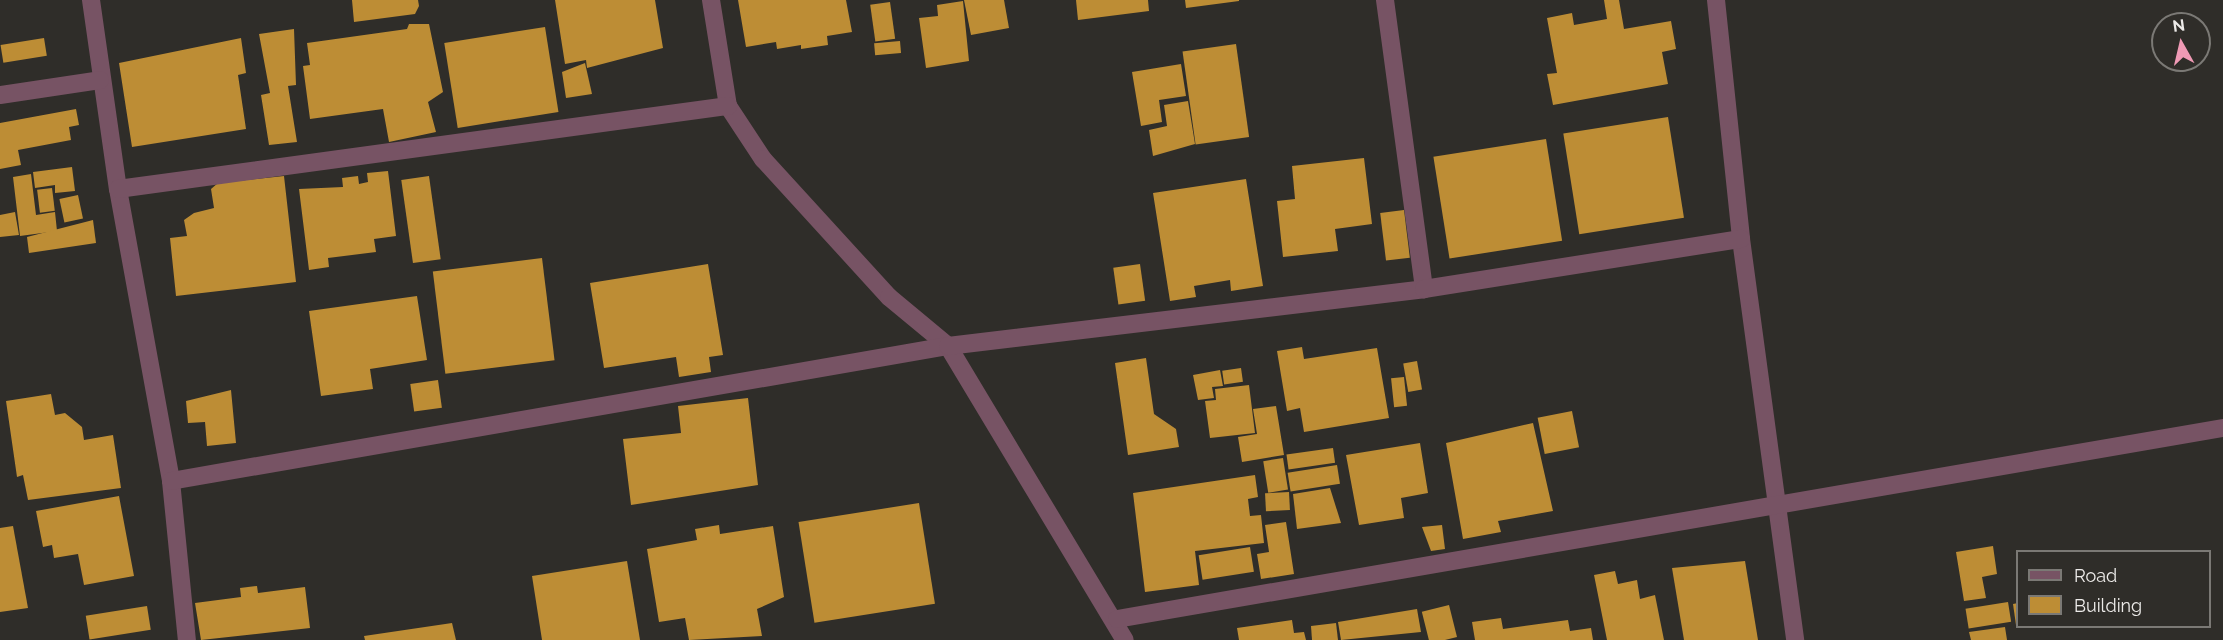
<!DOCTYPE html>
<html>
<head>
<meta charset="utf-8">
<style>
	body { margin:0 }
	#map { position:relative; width:2223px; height:640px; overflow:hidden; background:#2f2d29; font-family:Raleway,sans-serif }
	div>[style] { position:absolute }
	.building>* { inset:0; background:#bd8d35; transform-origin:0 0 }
	.minor>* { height:18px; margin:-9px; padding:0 9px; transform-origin:9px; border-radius:9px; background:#775364 }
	span { translate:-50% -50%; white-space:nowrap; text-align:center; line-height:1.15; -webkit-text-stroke:6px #2f2d29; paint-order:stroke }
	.legend { position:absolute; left:2016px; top:550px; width:195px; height:78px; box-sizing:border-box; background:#2f2d29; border:2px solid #7b7975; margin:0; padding:8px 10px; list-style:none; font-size:18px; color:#eceae8 }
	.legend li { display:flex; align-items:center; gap:12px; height:30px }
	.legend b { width:30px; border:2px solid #7b7975 }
	.north { position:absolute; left:2151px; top:12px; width:60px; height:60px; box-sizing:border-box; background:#2f2d29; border:2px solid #7b7975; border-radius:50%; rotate:352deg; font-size:16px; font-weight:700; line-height:24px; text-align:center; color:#eceae8 }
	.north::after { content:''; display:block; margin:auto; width:21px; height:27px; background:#f09ab5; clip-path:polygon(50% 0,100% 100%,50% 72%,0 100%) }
</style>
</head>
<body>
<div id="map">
	<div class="building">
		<div style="clip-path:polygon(352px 0,418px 0,419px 6px,415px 14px,354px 22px)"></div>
		<div style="clip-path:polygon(555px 0,655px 0,663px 48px,587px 68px,586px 60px,565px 64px)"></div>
		<div style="clip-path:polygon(738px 0,846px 0,852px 32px,827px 36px,828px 45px,801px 49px,801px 45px,777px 49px,776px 42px,746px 47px)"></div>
		<div style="clip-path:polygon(964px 0,1004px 0,1009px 28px,971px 35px)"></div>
		<div style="clip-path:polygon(1076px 0,1148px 0,1149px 11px,1078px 20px)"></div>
		<div style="clip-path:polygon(1185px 0,1239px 0,1239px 1px,1186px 8px)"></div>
		<div style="clip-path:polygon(1604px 0,1619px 0,1624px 29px,1671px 21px,1676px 49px,1662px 52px,1668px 84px,1553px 105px,1547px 74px,1557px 73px,1547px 18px,1572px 13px,1574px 25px,1607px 19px)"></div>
		<div style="clip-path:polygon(963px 1px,969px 61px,926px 68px,919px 18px,938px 16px,937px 5px)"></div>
		<div style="left:890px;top:2px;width:37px;height:20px;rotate:82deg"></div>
		<div style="clip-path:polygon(409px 24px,429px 24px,443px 92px,428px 102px,436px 132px,389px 142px,383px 109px,310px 119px,303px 66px,310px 65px,307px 43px,407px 29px)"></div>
		<div style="left:545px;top:27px;width:86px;height:102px;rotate:81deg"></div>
		<div style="clip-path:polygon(294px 29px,296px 85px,288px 86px,297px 142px,269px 145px,261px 95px,270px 93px,259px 34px)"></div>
		<div style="left:44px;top:38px;width:18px;height:44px;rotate:81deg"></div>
		<div style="clip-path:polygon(241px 38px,246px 73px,238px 75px,246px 129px,132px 147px,119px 63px)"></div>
		<div style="left:900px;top:41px;width:12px;height:26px;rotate:85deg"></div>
		<div style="left:1236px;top:44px;width:94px;height:54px;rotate:82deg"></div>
		<div style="clip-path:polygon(585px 63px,592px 94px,566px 98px,562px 72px)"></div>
		<div style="clip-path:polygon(1181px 64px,1186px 96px,1159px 100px,1162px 122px,1141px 126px,1132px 72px)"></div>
		<div style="clip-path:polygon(1188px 101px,1195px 144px,1153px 156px,1149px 130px,1167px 126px,1164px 105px)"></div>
		<div style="clip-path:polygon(76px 109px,79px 125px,69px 127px,71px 140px,18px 150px,21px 165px,0 169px,0 123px)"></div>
		<div style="left:1668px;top:117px;width:102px;height:106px;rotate:81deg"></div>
		<div style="left:1546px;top:139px;width:103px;height:114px;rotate:81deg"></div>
		<div style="clip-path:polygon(1364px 158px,1372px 224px,1335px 229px,1338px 251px,1283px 257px,1277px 201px,1295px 199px,1292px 166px)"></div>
		<div style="clip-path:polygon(72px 167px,75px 191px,55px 193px,55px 185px,35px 188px,33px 172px)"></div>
		<div style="clip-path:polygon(388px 171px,396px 236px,374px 239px,376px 252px,328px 258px,329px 267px,309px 270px,299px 189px,343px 187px,342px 178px,358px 176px,359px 184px,368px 182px,367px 173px)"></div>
		<div style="clip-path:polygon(31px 174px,36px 215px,55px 212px,57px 231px,20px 236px,13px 177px)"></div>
		<div style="clip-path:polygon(284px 176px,296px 282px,176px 296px,170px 238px,187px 236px,184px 220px,194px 213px,214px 208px,211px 189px,218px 183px)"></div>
		<div style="left:429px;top:176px;width:84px;height:28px;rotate:82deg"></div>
		<div style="clip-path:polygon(1246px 179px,1263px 286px,1231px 291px,1230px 280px,1194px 286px,1196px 297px,1170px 301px,1153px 193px)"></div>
		<div style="left:52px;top:188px;width:23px;height:15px;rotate:83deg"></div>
		<div style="left:78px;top:195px;width:24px;height:19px;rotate:78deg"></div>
		<div style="left:1404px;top:210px;width:48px;height:24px;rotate:83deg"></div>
		<div style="clip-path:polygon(15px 212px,19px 235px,0 237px,0 215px)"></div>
		<div style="clip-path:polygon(93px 220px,96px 243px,29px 253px,27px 237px)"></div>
		<div style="left:542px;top:258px;width:103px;height:110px;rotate:83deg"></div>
		<div style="clip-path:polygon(708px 264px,723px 355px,709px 357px,711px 372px,679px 377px,676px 357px,604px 368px,590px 283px)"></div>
		<div style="left:1140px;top:264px;width:37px;height:27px;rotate:82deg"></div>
		<div style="clip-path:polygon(417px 296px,427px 360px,370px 369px,373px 389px,321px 396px,309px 311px)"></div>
		<div style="clip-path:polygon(1302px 347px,1304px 359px,1377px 348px,1389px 418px,1304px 432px,1300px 408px,1287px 411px,1277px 351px)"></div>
		<div style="clip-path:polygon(1146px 358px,1154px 414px,1176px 429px,1179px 447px,1128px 455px,1115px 363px)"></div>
		<div style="left:1417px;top:361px;width:29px;height:14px;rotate:80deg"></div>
		<div style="left:1241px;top:368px;width:14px;height:19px;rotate:82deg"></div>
		<div style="clip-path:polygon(1220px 370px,1223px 386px,1212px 387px,1214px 398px,1198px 400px,1193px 375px)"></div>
		<div style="left:1404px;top:377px;width:29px;height:13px;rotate:84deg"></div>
		<div style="left:438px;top:380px;width:28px;height:28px;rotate:82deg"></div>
		<div style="clip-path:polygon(1249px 385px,1255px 433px,1210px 438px,1205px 401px,1216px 400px,1215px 389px)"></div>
		<div style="clip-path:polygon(231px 390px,236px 443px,207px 446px,205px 422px,188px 423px,186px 401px)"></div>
		<div style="clip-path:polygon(51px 394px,55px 415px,65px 413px,82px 427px,84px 440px,113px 435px,121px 488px,28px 500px,23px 475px,17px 477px,6px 401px)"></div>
		<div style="clip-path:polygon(748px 398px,758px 485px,631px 505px,623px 439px,681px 433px,678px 406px)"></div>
		<div style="clip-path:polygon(1276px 406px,1284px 455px,1242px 462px,1238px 437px,1257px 434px,1253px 409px)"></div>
		<div style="left:1572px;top:411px;width:37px;height:35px;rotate:79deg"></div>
		<div style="clip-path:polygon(1533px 423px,1553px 511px,1498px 521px,1501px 532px,1463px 539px,1446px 443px)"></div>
		<div style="clip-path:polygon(1420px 443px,1428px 493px,1401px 498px,1404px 518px,1359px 525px,1346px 455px)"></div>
		<div style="left:1333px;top:448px;width:15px;height:47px;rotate:82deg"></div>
		<div style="left:1283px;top:458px;width:32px;height:20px;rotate:81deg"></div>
		<div style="left:1337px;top:465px;width:19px;height:50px;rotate:81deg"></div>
		<div style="clip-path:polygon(1255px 475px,1258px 497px,1248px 499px,1250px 516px,1261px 515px,1264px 543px,1195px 551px,1199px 585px,1145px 592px,1133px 493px)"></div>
		<div style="clip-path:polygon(1330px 488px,1341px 523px,1297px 529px,1293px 494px)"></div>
		<div style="left:1289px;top:492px;width:18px;height:24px;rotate:87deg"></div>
		<div style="clip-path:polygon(119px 496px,134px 576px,84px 585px,78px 554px,54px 558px,52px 545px,43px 547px,36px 511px)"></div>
		<div style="left:919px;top:503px;width:102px;height:122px;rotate:81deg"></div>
		<div style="clip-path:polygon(1286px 522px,1294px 574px,1261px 579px,1257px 554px,1269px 552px,1265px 525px)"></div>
		<div style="clip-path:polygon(719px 525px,720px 534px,773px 526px,784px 597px,757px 609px,762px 636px,689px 640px,685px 618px,659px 622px,647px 549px,697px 540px,695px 529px)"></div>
		<div style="clip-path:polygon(1442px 525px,1445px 549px,1431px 551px,1422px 527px)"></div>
		<div style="clip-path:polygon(13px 526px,28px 608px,0 612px,0 528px)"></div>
		<div style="clip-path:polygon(1993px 546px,1997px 574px,1982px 577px,1986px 598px,1964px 601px,1956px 552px)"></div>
		<div style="left:1250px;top:547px;width:25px;height:52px;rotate:81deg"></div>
		<div style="clip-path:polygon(627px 561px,640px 640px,542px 640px,532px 576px)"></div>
		<div style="clip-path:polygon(1745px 561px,1758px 640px,1684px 640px,1672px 568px)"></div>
		<div style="clip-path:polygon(1615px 571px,1618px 584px,1637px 580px,1640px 599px,1655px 595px,1664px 640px,1607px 640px,1594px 575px)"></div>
		<div style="clip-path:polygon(257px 586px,258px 593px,305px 587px,310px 628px,201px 640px,195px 603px,241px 597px,240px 588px)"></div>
		<div style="left:2008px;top:602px;width:20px;height:43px;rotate:81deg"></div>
		<div style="clip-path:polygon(2018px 603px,2018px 625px,2016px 625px,2013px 604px)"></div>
		<div style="left:1449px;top:605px;width:33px;height:28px;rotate:76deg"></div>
		<div style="left:147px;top:606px;width:24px;height:62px;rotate:81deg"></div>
		<div style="clip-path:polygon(1417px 609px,1421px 632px,1341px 640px,1338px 622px)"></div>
		<div style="clip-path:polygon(1501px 618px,1503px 629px,1568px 620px,1570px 631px,1591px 628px,1593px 640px,1475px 640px,1472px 622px)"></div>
		<div style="clip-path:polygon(1292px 620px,1294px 633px,1304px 632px,1306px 640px,1239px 640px,1237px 628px)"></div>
		<div style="clip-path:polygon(452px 623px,456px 640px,365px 640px,364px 636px)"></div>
		<div style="clip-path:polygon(1336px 623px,1338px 640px,1312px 640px,1311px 626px)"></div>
		<div style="clip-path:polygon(2005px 627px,2007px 640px,1971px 640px,1969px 632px)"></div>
	</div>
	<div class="minor">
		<div style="left:91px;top:0;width:191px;rotate:81.9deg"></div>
		<div style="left:118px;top:189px;width:297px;rotate:79.7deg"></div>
		<div style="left:171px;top:481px;width:160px;rotate:84.3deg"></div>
		<div style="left:711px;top:0;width:107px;rotate:80.9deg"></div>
		<div style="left:728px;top:106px;width:64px;rotate:56.6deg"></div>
		<div style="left:763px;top:159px;width:187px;rotate:47.6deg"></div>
		<div style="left:889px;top:297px;width:77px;rotate:39.7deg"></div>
		<div style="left:948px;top:346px;width:343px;rotate:59deg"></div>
		<div style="left:1385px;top:0;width:292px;rotate:82.3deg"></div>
		<div style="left:1716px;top:0;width:240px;rotate:84deg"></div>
		<div style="left:1741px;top:239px;width:405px;rotate:82.3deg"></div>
		<div style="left:0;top:95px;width:101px;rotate:-8.5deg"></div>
		<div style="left:118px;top:189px;width:616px;rotate:-7.75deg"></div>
		<div style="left:171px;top:481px;width:789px;rotate:-9.86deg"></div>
		<div style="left:948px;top:346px;width:479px;rotate:-6.8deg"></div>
		<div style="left:1424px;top:289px;width:321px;rotate:-9deg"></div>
		<div style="left:1117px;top:619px;width:1122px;rotate:-9.8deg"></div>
	</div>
	<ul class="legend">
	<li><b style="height:8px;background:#775364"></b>Road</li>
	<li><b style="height:16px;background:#bd8d35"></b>Building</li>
	</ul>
	<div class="north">N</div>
</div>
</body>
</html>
